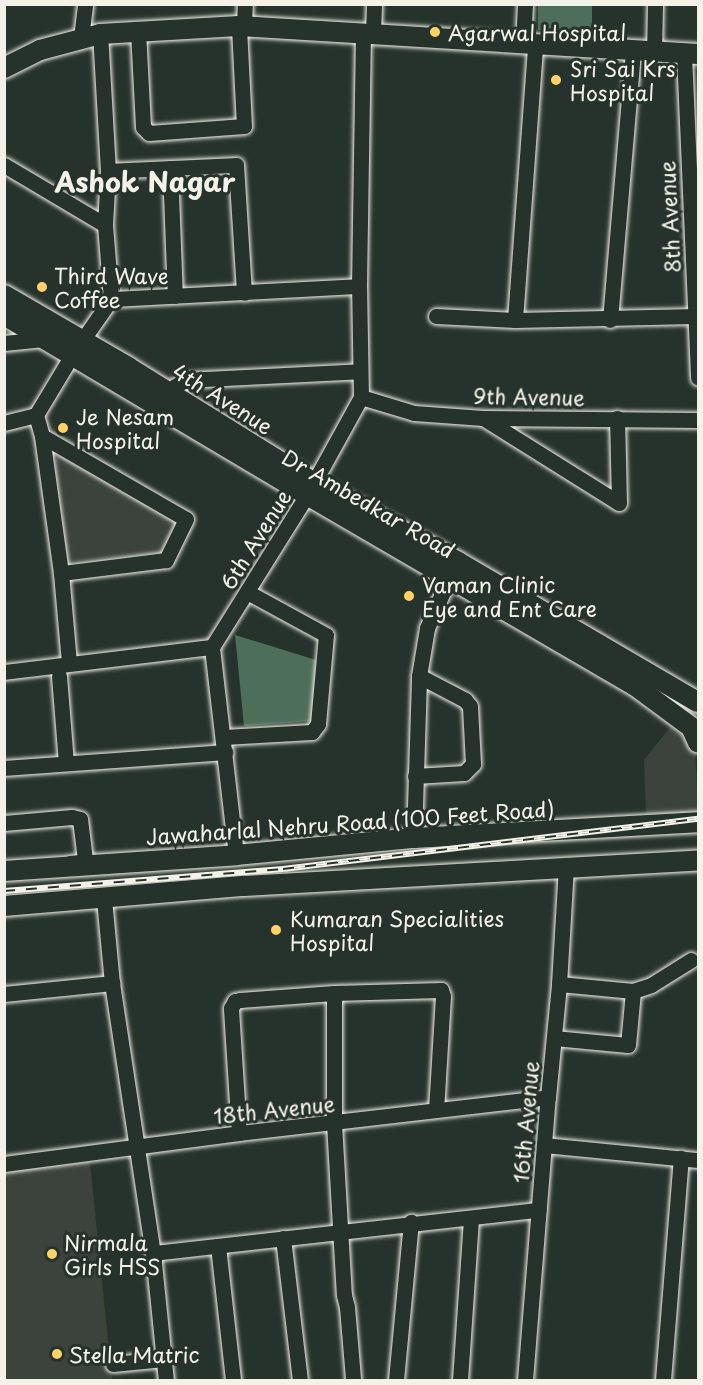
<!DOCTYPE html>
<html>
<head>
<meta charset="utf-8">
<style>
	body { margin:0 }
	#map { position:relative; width:703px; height:1385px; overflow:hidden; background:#26332d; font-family:"Playpen Sans",sans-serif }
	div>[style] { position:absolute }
	.built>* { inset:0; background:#3c433d }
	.green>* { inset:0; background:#4d6e59; transform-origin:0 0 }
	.roads { filter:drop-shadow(0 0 2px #f4f1e8) drop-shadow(0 0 2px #f4f1e8) }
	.minor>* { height:15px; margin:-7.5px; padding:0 7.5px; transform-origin:7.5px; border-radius:7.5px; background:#26332d }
	.major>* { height:20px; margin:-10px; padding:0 10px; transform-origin:10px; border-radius:10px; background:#26332d }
	.rail>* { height:6px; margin-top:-3px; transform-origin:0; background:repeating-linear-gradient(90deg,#26332d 0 11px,#f4f1e8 0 22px); box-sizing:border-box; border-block:2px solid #f4f1e8 }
	.dots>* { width:16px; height:16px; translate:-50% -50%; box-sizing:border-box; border:3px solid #26332d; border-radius:50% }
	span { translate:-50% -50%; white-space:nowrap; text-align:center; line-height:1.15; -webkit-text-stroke:6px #26332d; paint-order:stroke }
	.poi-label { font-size:21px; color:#f4f1e8 }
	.left { translate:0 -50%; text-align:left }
	.street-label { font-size:21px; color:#f4f1e8 }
	.district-label { font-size:27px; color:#f4f1e8; font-weight:700 }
	.frame { position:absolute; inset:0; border:6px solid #f4f1e8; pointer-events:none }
</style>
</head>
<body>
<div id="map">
	<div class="built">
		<div style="clip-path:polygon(61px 455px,181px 519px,163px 552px,67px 562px,55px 460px)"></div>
		<div style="clip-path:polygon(671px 726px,695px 747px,698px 812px,646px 817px,644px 760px)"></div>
		<div style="clip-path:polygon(90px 1162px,112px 1380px,5px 1380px,4px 1171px)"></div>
	</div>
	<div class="green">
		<div style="left:538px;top:5px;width:54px;height:25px"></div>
		<div style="clip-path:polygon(235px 635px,316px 660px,314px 721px,244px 726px)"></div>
	</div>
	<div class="roads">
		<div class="minor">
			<div style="left:244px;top:27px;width:23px;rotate:-88deg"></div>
			<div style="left:138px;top:31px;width:96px;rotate:87deg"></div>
			<div style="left:143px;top:127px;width:8px;rotate:45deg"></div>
			<div style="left:149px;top:133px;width:95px;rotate:-4.2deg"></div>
			<div style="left:244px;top:126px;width:100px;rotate:-92.9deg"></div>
			<div style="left:373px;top:34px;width:30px;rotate:-88deg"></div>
			<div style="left:81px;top:38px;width:34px;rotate:-83deg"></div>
			<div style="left:523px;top:44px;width:40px;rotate:-87.1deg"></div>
			<div style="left:654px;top:53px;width:49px;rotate:-88.8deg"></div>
			<div style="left:684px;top:54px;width:324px;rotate:87.5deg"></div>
			<div style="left:4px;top:165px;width:117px;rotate:30.7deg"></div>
			<div style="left:170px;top:168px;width:128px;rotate:87.8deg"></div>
			<div style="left:108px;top:171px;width:128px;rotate:-2.7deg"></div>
			<div style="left:236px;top:165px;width:128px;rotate:86.4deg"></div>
			<div style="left:111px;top:299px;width:248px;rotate:-3deg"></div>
			<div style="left:436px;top:316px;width:79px;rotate:2.9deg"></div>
			<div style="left:515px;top:320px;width:180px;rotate:-1.3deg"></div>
			<div style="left:515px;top:320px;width:275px;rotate:-85.8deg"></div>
			<div style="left:610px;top:320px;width:269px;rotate:-85.1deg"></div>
			<div style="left:4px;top:343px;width:40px;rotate:-5.7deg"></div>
			<div style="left:167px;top:391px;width:21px;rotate:-31deg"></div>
			<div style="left:185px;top:380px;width:175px;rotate:-2.9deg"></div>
			<div style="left:361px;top:397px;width:55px;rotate:16.8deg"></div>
			<div style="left:414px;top:413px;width:69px;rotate:4.1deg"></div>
			<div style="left:483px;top:418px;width:215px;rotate:0.5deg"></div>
			<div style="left:36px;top:415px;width:22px;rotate:74deg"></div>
			<div style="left:42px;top:436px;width:138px;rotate:82.1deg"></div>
			<div style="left:61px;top:573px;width:90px;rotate:84.9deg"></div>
			<div style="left:483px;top:418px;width:160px;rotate:32deg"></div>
			<div style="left:619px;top:503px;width:85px;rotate:-91.3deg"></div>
			<div style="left:4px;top:423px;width:33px;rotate:-14deg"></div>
			<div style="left:36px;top:415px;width:70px;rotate:-59deg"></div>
			<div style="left:72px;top:355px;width:68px;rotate:-55.1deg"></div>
			<div style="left:111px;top:299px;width:74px;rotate:-94.6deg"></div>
			<div style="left:105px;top:225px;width:54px;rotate:-86.8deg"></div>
			<div style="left:108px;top:171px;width:137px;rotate:-93.3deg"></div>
			<div style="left:42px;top:436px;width:166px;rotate:30deg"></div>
			<div style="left:186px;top:519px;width:46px;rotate:116deg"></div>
			<div style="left:166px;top:560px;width:106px;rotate:172.9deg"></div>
			<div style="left:4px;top:672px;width:209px;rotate:-6.9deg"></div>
			<div style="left:59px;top:676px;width:87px;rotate:85.4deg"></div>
			<div style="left:224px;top:737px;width:88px;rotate:-3.3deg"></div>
			<div style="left:312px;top:732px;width:10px;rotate:-53deg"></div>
			<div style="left:318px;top:724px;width:89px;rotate:-84.9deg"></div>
			<div style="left:326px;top:635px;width:90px;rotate:-151.4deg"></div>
			<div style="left:4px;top:768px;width:222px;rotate:-4.1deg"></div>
			<div style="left:415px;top:776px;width:49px;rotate:-3.5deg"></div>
			<div style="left:464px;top:773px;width:13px;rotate:-45deg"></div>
			<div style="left:473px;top:764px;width:58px;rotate:-93deg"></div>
			<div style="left:470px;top:706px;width:8px;rotate:-130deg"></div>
			<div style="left:465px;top:700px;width:52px;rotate:-152.4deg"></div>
			<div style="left:4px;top:823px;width:68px;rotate:-5deg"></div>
			<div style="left:72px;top:817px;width:8px;rotate:14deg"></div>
			<div style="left:80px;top:819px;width:39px;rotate:83deg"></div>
			<div style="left:85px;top:858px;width:6px;rotate:141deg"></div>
			<div style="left:80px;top:862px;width:10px;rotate:174deg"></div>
			<div style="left:414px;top:838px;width:162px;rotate:-88.2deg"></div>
			<div style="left:419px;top:676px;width:49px;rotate:-80.5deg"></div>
			<div style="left:427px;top:628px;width:55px;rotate:-66.3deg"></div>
			<div style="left:236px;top:855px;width:209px;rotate:-96.6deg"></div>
			<div style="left:212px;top:647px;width:179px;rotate:-58deg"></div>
			<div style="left:307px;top:495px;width:112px;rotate:-61.1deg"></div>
			<div style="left:361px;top:397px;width:111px;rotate:-91deg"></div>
			<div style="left:359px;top:286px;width:252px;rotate:-89.1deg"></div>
			<div style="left:104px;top:899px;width:84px;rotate:84.6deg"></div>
			<div style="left:112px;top:983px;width:273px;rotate:81.4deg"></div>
			<div style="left:153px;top:1253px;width:128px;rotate:84.2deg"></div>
			<div style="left:633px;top:991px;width:19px;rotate:-18deg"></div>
			<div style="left:651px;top:985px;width:47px;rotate:-32deg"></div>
			<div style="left:334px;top:993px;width:130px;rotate:90deg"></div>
			<div style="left:334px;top:1123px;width:172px;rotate:86.7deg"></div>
			<div style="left:344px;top:1295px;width:12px;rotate:76deg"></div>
			<div style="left:347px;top:1307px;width:72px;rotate:85.2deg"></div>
			<div style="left:4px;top:994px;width:109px;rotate:-5.8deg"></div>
			<div style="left:554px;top:1038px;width:74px;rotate:5.4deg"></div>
			<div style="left:628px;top:1045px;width:54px;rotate:-84.7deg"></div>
			<div style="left:633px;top:991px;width:74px;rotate:-174.6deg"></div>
			<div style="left:239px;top:1133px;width:125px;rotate:-93.7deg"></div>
			<div style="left:231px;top:1008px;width:8px;rotate:-60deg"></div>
			<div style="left:235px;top:1001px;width:5px;rotate:-11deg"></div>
			<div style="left:240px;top:1000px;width:94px;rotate:-4.3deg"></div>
			<div style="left:334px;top:993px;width:107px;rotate:-1.6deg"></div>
			<div style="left:441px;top:990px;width:6px;rotate:72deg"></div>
			<div style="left:443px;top:996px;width:114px;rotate:93.5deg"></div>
			<div style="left:544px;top:1145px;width:155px;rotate:5.6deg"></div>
			<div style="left:4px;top:1164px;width:237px;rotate:-7.5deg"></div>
			<div style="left:239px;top:1133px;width:311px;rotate:-6.6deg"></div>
			<div style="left:283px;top:1238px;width:143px;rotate:83.2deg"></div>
			<div style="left:218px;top:1246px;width:135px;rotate:83.6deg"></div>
			<div style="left:153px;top:1253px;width:388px;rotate:-6.4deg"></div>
			<div style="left:113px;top:1364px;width:51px;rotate:-5.6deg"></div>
			<div style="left:396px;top:1380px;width:159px;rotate:-84.6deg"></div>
			<div style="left:460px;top:1380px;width:162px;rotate:-86.1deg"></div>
			<div style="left:525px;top:1380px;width:284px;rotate:-85.4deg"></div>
			<div style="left:548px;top:1097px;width:114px;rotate:-84.4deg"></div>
			<div style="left:559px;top:984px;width:118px;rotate:-86.6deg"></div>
			<div style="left:663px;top:1380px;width:223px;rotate:-85.4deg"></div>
		</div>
		<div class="major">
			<div style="left:4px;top:68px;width:40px;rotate:-26.6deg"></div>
			<div style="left:40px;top:50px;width:62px;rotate:-14.9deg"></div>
			<div style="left:100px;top:34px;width:139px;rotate:-3.3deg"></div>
			<div style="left:239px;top:26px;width:460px;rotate:3.5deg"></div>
			<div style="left:4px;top:295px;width:143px;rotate:30.1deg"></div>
			<div style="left:128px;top:367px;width:219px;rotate:31.9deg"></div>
			<div style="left:314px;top:483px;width:164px;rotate:28.7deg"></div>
			<div style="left:458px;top:562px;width:278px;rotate:30.3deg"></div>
			<div style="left:4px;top:315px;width:352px;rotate:30.7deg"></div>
			<div style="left:307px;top:495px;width:378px;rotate:30.2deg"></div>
			<div style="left:634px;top:685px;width:71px;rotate:36.4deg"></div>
			<div style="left:691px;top:727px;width:17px;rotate:66deg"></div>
			<div style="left:4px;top:871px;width:233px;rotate:-3.9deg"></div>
			<div style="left:236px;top:855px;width:179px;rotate:-5.5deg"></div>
			<div style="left:414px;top:838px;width:284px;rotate:-3.2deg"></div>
			<div style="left:4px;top:906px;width:241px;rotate:-4.8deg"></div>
			<div style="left:244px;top:886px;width:455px;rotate:-3.2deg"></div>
		</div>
	</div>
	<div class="rail">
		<div style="left:4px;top:891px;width:280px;rotate:-4.5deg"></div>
		<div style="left:283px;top:869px;width:418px;rotate:-6.9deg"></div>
	</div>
	<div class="dots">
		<div style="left:435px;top:32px;background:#ffd166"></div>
		<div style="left:556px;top:80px;background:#ffd166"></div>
		<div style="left:42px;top:287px;background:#ffd166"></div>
		<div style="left:63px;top:428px;background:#ffd166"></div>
		<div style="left:409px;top:596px;background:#ffd166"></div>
		<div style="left:276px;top:930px;background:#ffd166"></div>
		<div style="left:52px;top:1254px;background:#ffd166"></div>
		<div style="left:57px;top:1354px;background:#ffd166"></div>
	</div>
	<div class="poi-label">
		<span class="left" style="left:448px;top:32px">Agarwal Hospital</span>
		<span class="left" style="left:570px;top:80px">Sri Sai Krs<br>Hospital</span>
		<span class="left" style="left:54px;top:287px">Third Wave<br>Coffee</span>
		<span class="left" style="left:76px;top:428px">Je Nesam<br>Hospital</span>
		<span class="left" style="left:422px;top:596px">Vaman Clinic<br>Eye and Ent Care</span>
		<span class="left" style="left:290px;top:930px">Kumaran Specialities<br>Hospital</span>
		<span class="left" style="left:64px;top:1254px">Nirmala<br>Girls HSS</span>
		<span class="left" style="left:69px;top:1354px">Stella Matric</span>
	</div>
	<div class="street-label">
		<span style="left:669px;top:217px;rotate:-93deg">8th Avenue</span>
		<span style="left:529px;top:396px;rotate:1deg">9th Avenue</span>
		<span style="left:223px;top:398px;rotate:32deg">4th Avenue</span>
		<span style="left:369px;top:503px;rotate:30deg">Dr Ambedkar Road</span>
		<span style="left:255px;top:539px;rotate:-58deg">6th Avenue</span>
		<span style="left:350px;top:822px;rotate:-4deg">Jawaharlal Nehru Road (100 Feet Road)</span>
		<span style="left:274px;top:1109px;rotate:-6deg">18th Avenue</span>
		<span style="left:525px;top:1122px;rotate:-85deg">16th Avenue</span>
	</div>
	<div class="district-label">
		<span style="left:145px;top:181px">Ashok Nagar</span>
	</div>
	<div class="frame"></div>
</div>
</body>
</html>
